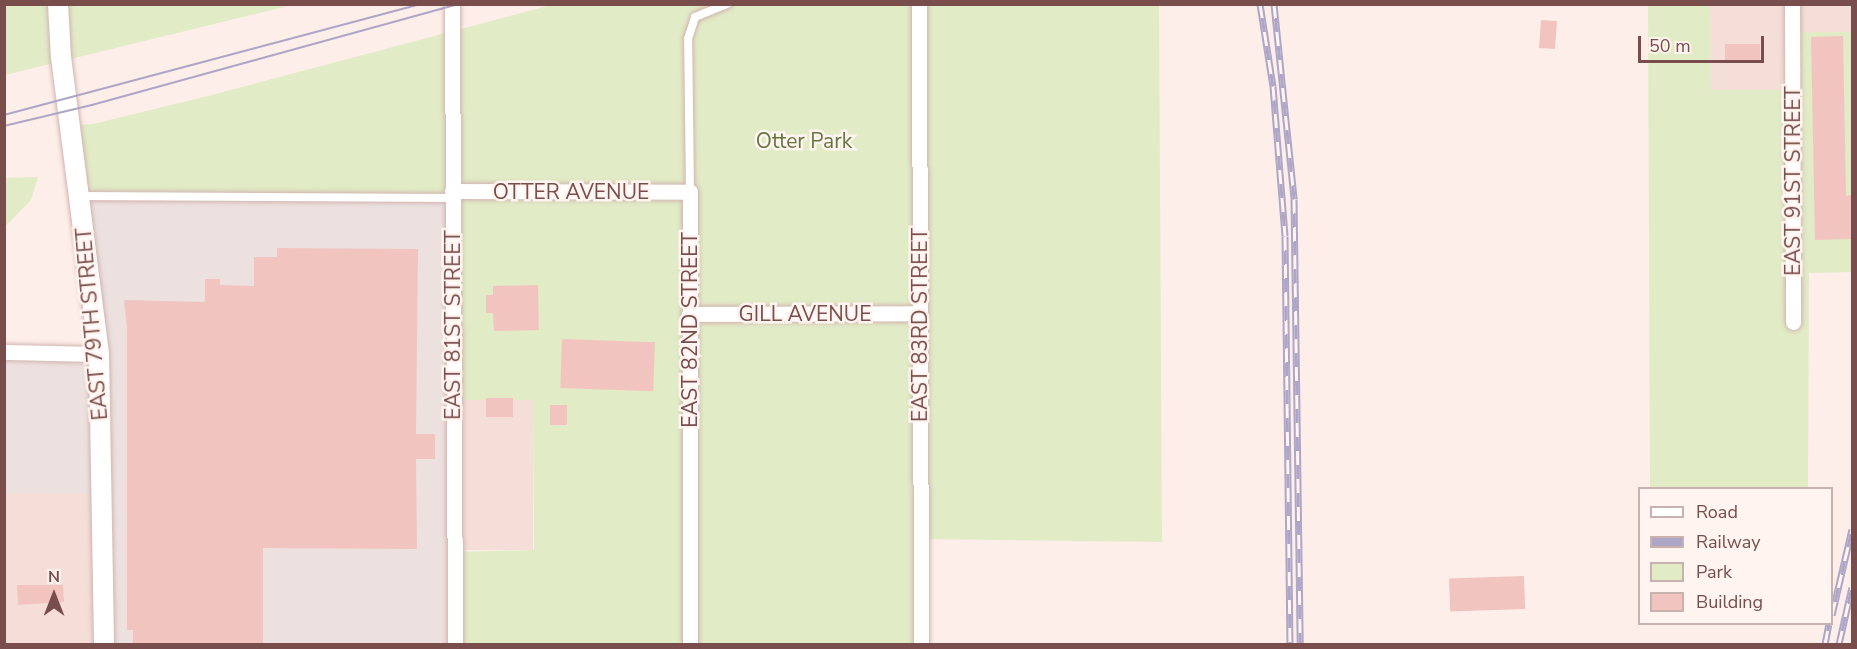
<!DOCTYPE html>
<html>
<head>
<meta charset="utf-8">
<style>
	body { margin:0 }
	#map { position:relative; width:1857px; height:649px; overflow:hidden; background:#fdeee9; font-family:"Nunito Sans",sans-serif }
	div>[style] { position:absolute }
	.residential>* { inset:0; background:#f4ded7; transform-origin:0 0 }
	.industrial>* { inset:0; background:#ece1df }
	.green>* { inset:0; background:#e1ebc6 }
	.building>* { inset:0; background:#f2c4c0; transform-origin:0 0 }
	.roads { filter:drop-shadow(0 0 2px #d2b4b0) drop-shadow(0 0 2px #d2b4b0) }
	.service>* { height:8px; margin:-4px; padding:0 4px; transform-origin:4px; border-radius:4px; background:#fff }
	.minor>* { height:15px; margin:-7.5px; padding:0 7.5px; transform-origin:7.5px; border-radius:7.5px; background:#fff }
	.secondary>* { height:20px; margin:-10px; padding:0 10px; transform-origin:10px; border-radius:10px; background:#fff }
	.tram>* { height:1.5px; margin:-0.75px; padding:0 0.75px; transform-origin:0.75px; border-radius:0.75px; background:#ada6c7 }
	.rail>* { height:7px; margin-top:-3.5px; transform-origin:0; background:repeating-linear-gradient(90deg,#fff4ef 0 14px,#ada6c7 0 28px); box-sizing:border-box; border-block:2px solid #ada6c7 }
	span { translate:-50% -50%; white-space:nowrap; text-align:center; line-height:1.15; -webkit-text-stroke:5px #fff4ef; paint-order:stroke }
	.park-label { font-size:21px; color:#637741 }
	.street-label { font-size:21px; color:#784d4c }
	.frame { position:absolute; inset:0; border:6px solid #784d4c; pointer-events:none }
	.legend { position:absolute; left:1638px; top:487px; width:195px; height:138px; box-sizing:border-box; background:#fff4ef; border:2px solid #c9b1ae; margin:0; padding:8px 10px; list-style:none; font-size:18px; color:#784d4c }
	.legend li { display:flex; align-items:center; gap:12px; height:30px }
	.legend b { width:30px; border:2px solid #c9b1ae }
	.north { position:absolute; left:24px; top:565px; width:60px; height:60px; -webkit-text-stroke:4px #fff4ef; paint-order:stroke; rotate:0deg; font-size:16px; font-weight:700; line-height:24px; text-align:center; color:#784d4c }
	.north::after { content:''; display:block; margin:auto; width:21px; height:27px; background:#784d4c; clip-path:polygon(50% 0,100% 100%,50% 72%,0 100%) }
	.scale { position:absolute; left:1638px; top:36px; width:126px; height:27px; box-sizing:border-box; border:3px solid #784d4c; border-top:0; padding-left:8px; font-size:18px; line-height:21px; white-space:nowrap; color:#784d4c; -webkit-text-stroke:4px #fff4ef; paint-order:stroke }
</style>
</head>
<body>
<div id="map">
	<div class="residential">
		<div style="clip-path:polygon(1710px 5px,1852px 5px,1852px 32px,1793px 32px,1792px 90px,1711px 90px)"></div>
		<div style="left:533px;top:399px;width:151px;height:80px;rotate:90deg"></div>
		<div style="left:4px;top:493px;width:98px;height:151px"></div>
	</div>
	<div class="industrial">
		<div style="clip-path:polygon(80px 196px,452px 198px,455px 644px,104px 644px,102px 494px,5px 493px,5px 352px,99px 354px)"></div>
	</div>
	<div class="green">
		<div style="clip-path:polygon(5px 5px,292px 5px,5px 75px)"></div>
		<div style="clip-path:polygon(551px 5px,1159px 5px,1162px 542px,921px 539px,921px 644px,455px 644px,454px 552px,534px 550px,533px 400px,453px 400px,452px 198px,80px 196px,71px 125px,93px 124px,212px 95px)"></div>
		<div style="clip-path:polygon(1648px 5px,1710px 5px,1711px 90px,1792px 90px,1792px 32px,1852px 32px,1852px 272px,1809px 273px,1808px 488px,1650px 488px)"></div>
		<div style="clip-path:polygon(38px 177px,31px 200px,5px 227px,5px 178px)"></div>
	</div>
	<div class="building">
		<div style="left:1541px;top:20px;width:16px;height:28px;rotate:4deg"></div>
		<div style="clip-path:polygon(1843px 36px,1846px 196px,1852px 195px,1852px 239px,1815px 240px,1811px 37px)"></div>
		<div style="left:1725px;top:44px;width:35px;height:18px"></div>
		<div style="clip-path:polygon(277px 248px,418px 249px,416px 434px,435px 434px,435px 459px,416px 459px,417px 549px,263px 548px,263px 645px,133px 645px,133px 630px,127px 630px,127px 328px,124px 300px,205px 302px,205px 279px,220px 279px,220px 285px,254px 286px,254px 257px,277px 257px)"></div>
		<div style="clip-path:polygon(538px 285px,539px 330px,494px 331px,493px 313px,486px 313px,486px 295px,493px 295px,493px 286px)"></div>
		<div style="left:562px;top:339px;width:93px;height:49px;rotate:2deg"></div>
		<div style="left:486px;top:398px;width:27px;height:19px"></div>
		<div style="left:550px;top:405px;width:17px;height:20px"></div>
		<div style="left:1524px;top:576px;width:33px;height:75px;rotate:88deg"></div>
		<div style="clip-path:polygon(17px 585px,63px 585px,64px 602px,18px 605px)"></div>
	</div>
	<div class="roads">
		<div class="service">
			<div style="left:690px;top:192px;width:153px;rotate:-90.7deg"></div>
			<div style="left:688px;top:39px;width:23px;rotate:-72deg"></div>
			<div style="left:695px;top:17px;width:35px;rotate:-22deg"></div>
			<div style="left:80px;top:196px;width:372px;rotate:0.3deg"></div>
		</div>
		<div class="minor">
			<div style="left:452px;top:4px;width:640px;rotate:89.73deg"></div>
			<div style="left:919px;top:4px;width:640px;rotate:89.82deg"></div>
			<div style="left:1792px;top:4px;width:318px;rotate:89.8deg"></div>
			<div style="left:452px;top:191px;width:238px;rotate:0.2deg"></div>
			<div style="left:690px;top:192px;width:452px;rotate:90deg"></div>
			<div style="left:689px;top:314px;width:231px;rotate:-0.2deg"></div>
			<div style="left:4px;top:352px;width:95px;rotate:1.2deg"></div>
		</div>
		<div class="secondary">
			<div style="left:58px;top:4px;width:53px;rotate:86.8deg"></div>
			<div style="left:61px;top:57px;width:299px;rotate:82.7deg"></div>
			<div style="left:99px;top:354px;width:290px;rotate:89deg"></div>
		</div>
	</div>
	<div class="tram">
		<div style="left:4px;top:115px;width:432px;rotate:-14.9deg"></div>
		<div style="left:4px;top:126px;width:90px;rotate:-13.4deg"></div>
		<div style="left:92px;top:105px;width:381px;rotate:-15.4deg"></div>
	</div>
	<div class="rail">
		<div style="left:1260px;top:4px;width:83px;rotate:81deg"></div>
		<div style="left:1273px;top:86px;width:150px;rotate:85.4deg"></div>
		<div style="left:1285px;top:236px;width:408px;rotate:89.3deg"></div>
		<div style="left:1274px;top:4px;width:196px;rotate:84.1deg"></div>
		<div style="left:1294px;top:199px;width:445px;rotate:89.2deg"></div>
		<div style="left:1832px;top:615px;width:88px;rotate:-76.9deg"></div>
		<div style="left:1825px;top:644px;width:20px;rotate:-79deg"></div>
		<div style="left:1839px;top:644px;width:58px;rotate:-77.2deg"></div>
	</div>
	<div class="park-label">
		<span style="left:804px;top:141px">Otter Park</span>
	</div>
	<div class="street-label">
		<span style="left:1793px;top:181px;rotate:-90deg">EAST 91ST STREET</span>
		<span style="left:571px;top:192px">OTTER AVENUE</span>
		<span style="left:805px;top:314px">GILL AVENUE</span>
		<span style="left:92px;top:324px;rotate:-95deg">EAST 79TH STREET</span>
		<span style="left:453px;top:325px;rotate:-90deg">EAST 81ST STREET</span>
		<span style="left:920px;top:325px;rotate:-90deg">EAST 83RD STREET</span>
		<span style="left:690px;top:330px;rotate:-90deg">EAST 82ND STREET</span>
	</div>
	<div class="frame"></div>
	<ul class="legend">
	<li><b style="height:8px;background:#fff"></b>Road</li>
	<li><b style="height:8px;background:#ada6c7"></b>Railway</li>
	<li><b style="height:16px;background:#e1ebc6"></b>Park</li>
	<li><b style="height:16px;background:#f2c4c0"></b>Building</li>
	</ul>
	<div class="north">N</div>
	<div class="scale">50 m</div>
</div>
</body>
</html>
